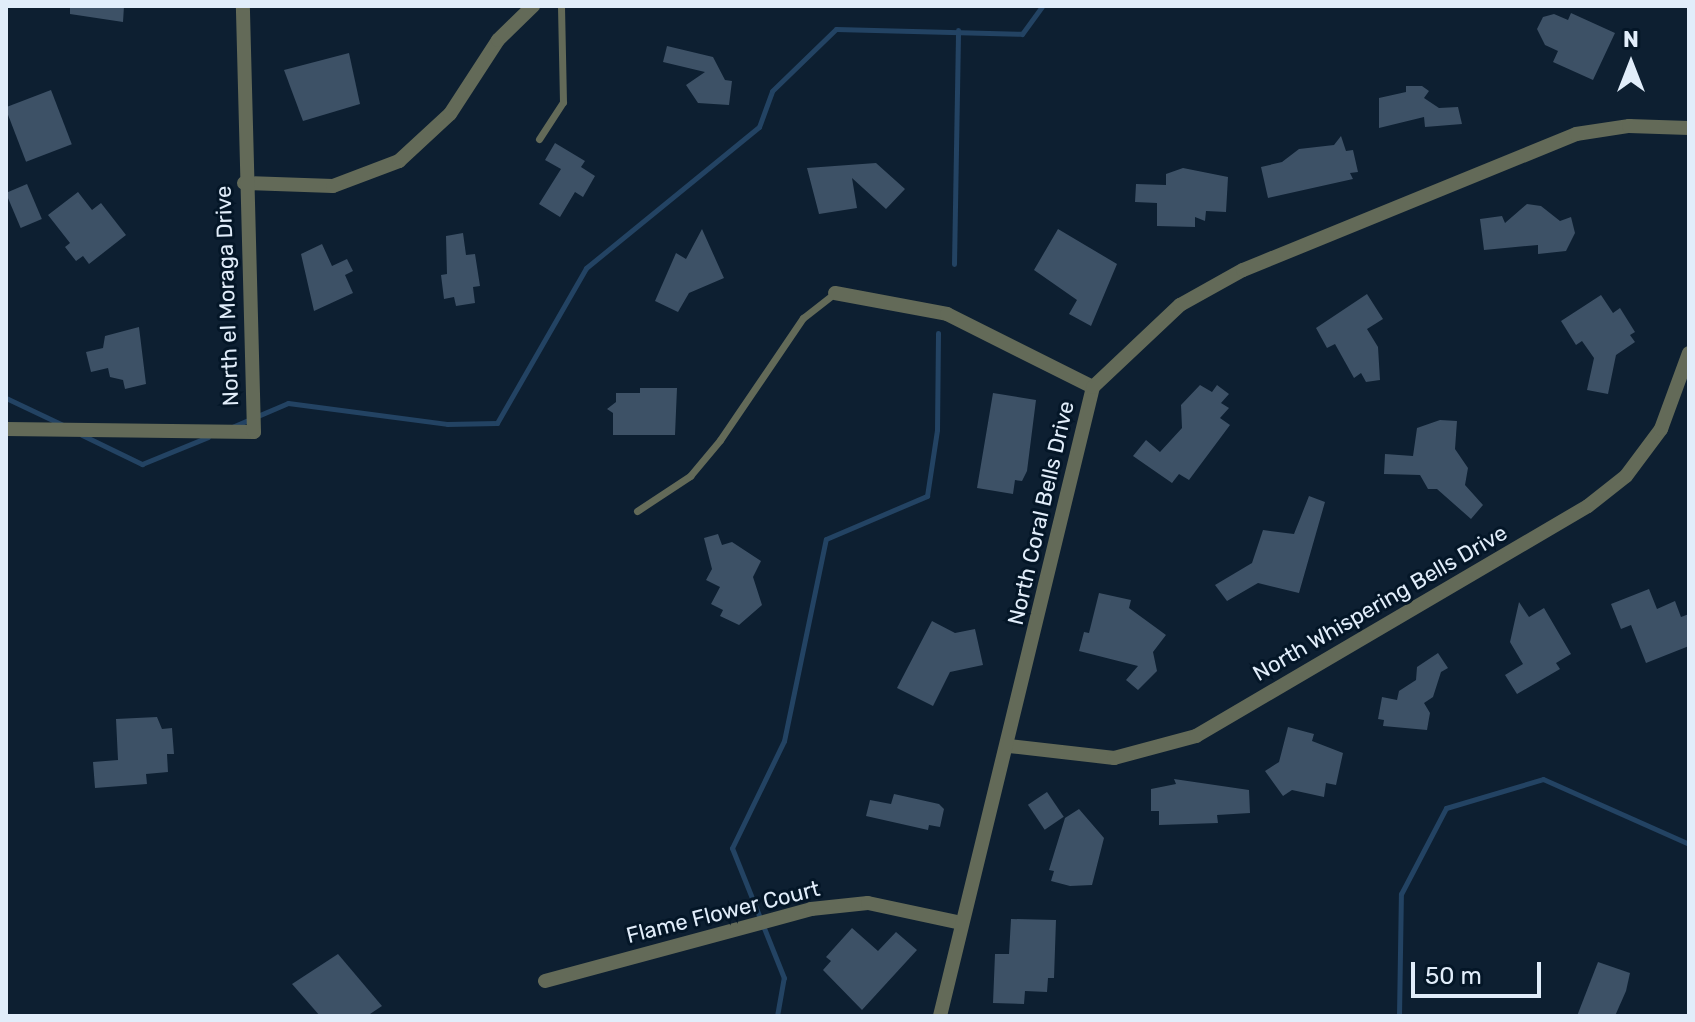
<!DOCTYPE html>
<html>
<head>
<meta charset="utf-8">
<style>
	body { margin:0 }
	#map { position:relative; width:1695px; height:1022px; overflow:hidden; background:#0d1f31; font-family:Rubik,sans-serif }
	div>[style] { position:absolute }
	.stream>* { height:5px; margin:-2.5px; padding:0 2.5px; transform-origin:2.5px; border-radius:2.5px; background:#234363 }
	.building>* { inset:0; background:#3d5166; transform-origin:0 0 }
	.service>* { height:7px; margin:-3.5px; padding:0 3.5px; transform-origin:3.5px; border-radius:3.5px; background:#636a58 }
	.minor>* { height:14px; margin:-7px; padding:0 7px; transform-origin:7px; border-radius:7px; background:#636a58 }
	span { translate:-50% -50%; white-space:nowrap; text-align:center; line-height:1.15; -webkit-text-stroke:6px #041627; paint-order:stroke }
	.street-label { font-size:22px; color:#e1edfa }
	.frame { position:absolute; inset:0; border:8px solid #e1edfa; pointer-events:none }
	.north { position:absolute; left:1591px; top:24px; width:80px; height:80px; -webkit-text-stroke:6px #041627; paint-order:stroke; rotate:0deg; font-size:22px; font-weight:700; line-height:32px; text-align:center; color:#e1edfa }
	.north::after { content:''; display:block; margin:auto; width:28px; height:36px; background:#e1edfa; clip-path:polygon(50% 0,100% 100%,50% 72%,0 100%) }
	.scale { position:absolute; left:1411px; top:962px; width:130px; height:36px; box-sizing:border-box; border:4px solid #e1edfa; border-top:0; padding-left:10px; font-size:24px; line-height:28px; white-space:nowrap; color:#e1edfa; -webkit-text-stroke:6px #041627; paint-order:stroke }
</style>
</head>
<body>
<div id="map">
	<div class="stream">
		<div style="left:954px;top:264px;width:234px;rotate:-89deg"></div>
		<div style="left:6px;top:398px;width:63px;rotate:25.3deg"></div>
		<div style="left:232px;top:427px;width:61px;rotate:-23.2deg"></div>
		<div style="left:288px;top:403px;width:160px;rotate:7.5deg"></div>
		<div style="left:447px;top:424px;width:50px;rotate:-1.1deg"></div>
		<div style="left:497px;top:423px;width:179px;rotate:-60.1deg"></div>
		<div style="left:586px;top:268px;width:223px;rotate:-39.2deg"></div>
		<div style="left:759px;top:127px;width:38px;rotate:-70deg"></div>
		<div style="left:772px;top:91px;width:89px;rotate:-44.1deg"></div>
		<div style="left:836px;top:29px;width:186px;rotate:1.5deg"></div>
		<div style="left:1022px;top:34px;width:34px;rotate:-54deg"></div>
		<div style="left:82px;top:435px;width:67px;rotate:25.8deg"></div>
		<div style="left:142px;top:464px;width:71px;rotate:-22.2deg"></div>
		<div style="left:777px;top:1016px;width:39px;rotate:-80deg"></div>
		<div style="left:784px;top:978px;width:140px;rotate:-111.8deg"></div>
		<div style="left:732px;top:848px;width:119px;rotate:-64.1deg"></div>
		<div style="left:784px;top:741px;width:206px;rotate:-78.3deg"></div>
		<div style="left:826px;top:539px;width:110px;rotate:-23.1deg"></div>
		<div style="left:927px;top:496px;width:67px;rotate:-81.4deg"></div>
		<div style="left:937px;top:430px;width:97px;rotate:-89.4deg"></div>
		<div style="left:1399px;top:1016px;width:122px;rotate:-89.1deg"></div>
		<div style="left:1401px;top:894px;width:97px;rotate:-62.4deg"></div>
		<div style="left:1446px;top:808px;width:101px;rotate:-16.6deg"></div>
		<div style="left:1543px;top:779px;width:160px;rotate:24deg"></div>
	</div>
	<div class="building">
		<div style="clip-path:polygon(70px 6px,124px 6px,123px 22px,70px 14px)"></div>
		<div style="clip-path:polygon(1571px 13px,1615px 33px,1593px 80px,1553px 62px,1558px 51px,1545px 45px,1537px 29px,1543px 17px,1554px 14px,1568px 20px)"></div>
		<div style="clip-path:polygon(667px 46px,713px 57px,725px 80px,732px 81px,729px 105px,698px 103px,686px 85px,705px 72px,663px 62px)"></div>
		<div style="clip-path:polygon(349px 53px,360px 104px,303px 121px,284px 70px)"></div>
		<div style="clip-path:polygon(1406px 86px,1422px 86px,1429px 91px,1424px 98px,1439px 108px,1458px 107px,1462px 124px,1425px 127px,1424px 117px,1379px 128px,1379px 98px,1406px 92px)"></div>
		<div style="left:51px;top:90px;width:58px;height:49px;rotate:69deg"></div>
		<div style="clip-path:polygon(1341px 136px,1346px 151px,1353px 150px,1358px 172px,1350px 173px,1353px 179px,1268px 198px,1261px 167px,1282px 162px,1299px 149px,1334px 145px)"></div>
		<div style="clip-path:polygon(555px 143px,585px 161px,581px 167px,595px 176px,583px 197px,575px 192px,560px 217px,539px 204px,561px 169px,545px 160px)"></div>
		<div style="clip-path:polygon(876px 163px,905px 189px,886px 209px,852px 178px,857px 208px,819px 214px,807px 168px)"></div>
		<div style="clip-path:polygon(1183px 168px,1228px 177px,1226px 212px,1206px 211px,1205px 221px,1195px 217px,1195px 227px,1157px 226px,1157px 203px,1135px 202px,1136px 184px,1166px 185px,1166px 174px)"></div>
		<div style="left:27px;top:184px;width:38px;height:23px;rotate:67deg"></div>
		<div style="clip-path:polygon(78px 192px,92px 210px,101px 203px,126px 235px,89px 264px,83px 256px,76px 261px,65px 247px,70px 243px,48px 215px)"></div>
		<div style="clip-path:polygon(1527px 204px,1541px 206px,1560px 221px,1571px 217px,1575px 233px,1566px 251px,1538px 254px,1538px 245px,1484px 250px,1480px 219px,1502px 216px,1505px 223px)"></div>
		<div style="clip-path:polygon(702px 229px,724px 278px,689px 293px,678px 312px,655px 301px,676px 253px,686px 259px)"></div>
		<div style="clip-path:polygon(1058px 229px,1117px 264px,1091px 326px,1069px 314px,1077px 300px,1034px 270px)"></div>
		<div style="clip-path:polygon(463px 233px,466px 255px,475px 254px,480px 286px,473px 287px,475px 303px,456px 306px,454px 297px,444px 299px,441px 275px,447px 274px,446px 236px)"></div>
		<div style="clip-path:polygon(322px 244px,332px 266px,347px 259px,353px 271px,345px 275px,353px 293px,314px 311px,301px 254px)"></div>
		<div style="clip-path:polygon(1367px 294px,1383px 319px,1367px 329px,1378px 347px,1380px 380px,1366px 382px,1361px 373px,1354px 378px,1335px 344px,1327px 348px,1316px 328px)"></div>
		<div style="clip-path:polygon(1601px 295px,1613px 313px,1620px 308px,1635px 332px,1630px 335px,1635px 342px,1616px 355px,1608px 394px,1587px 390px,1594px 358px,1582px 341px,1576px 345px,1561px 321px)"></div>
		<div style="clip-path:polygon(139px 327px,146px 384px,125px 389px,123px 380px,110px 377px,108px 368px,91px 372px,86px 352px,103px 348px,105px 336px)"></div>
		<div style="clip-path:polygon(1200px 385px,1212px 392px,1217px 385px,1229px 394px,1221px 403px,1229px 408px,1220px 418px,1230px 425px,1189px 480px,1179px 474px,1172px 483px,1133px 456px,1146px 440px,1160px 452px,1182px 428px,1181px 405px)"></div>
		<div style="clip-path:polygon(640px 388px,677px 388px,675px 435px,613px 435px,613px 413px,607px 409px,616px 402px,616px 393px,640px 393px)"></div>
		<div style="clip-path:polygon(993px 393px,1036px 400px,1027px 471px,1022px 481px,1015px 480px,1013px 494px,977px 488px)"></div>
		<div style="clip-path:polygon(1440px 420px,1457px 421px,1455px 449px,1468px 468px,1465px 485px,1483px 505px,1471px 519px,1437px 489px,1428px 489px,1420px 475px,1384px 474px,1385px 454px,1413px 456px,1417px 428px)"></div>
		<div style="clip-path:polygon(1309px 496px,1325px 502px,1299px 593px,1258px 583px,1227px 601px,1215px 585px,1252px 563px,1263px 530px,1294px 534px)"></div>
		<div style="clip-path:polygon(718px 534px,722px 545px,732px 542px,761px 561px,753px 577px,762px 605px,739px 625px,720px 616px,723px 610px,711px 604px,720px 587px,706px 580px,712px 569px,704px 538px)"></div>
		<div style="clip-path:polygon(1649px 589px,1657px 609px,1675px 601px,1681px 617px,1689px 614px,1689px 646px,1646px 663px,1631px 625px,1621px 629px,1611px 604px)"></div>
		<div style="clip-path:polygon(1099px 593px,1131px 600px,1129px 608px,1166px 635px,1153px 652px,1157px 671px,1138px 690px,1126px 680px,1138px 666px,1079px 651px,1084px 632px,1089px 633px)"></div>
		<div style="clip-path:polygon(1519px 602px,1529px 617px,1544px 608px,1571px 654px,1556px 663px,1560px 669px,1517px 694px,1505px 675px,1523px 664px,1510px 642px)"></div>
		<div style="clip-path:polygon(932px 621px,955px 633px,975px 629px,983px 665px,950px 672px,933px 706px,897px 688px)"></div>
		<div style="clip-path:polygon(1438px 653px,1448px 668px,1441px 672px,1433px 697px,1424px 703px,1430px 713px,1427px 730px,1383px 726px,1384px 720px,1378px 719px,1382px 697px,1397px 700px,1399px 691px,1416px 680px,1417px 667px)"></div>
		<div style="clip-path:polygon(157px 717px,162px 729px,172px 728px,174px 754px,167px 754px,168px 772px,146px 774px,147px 784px,95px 788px,93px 762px,118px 760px,116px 719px)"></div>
		<div style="clip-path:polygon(1288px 727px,1314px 734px,1312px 741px,1343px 753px,1336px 785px,1326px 783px,1324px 797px,1292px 790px,1283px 796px,1265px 771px,1279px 762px)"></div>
		<div style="clip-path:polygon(1174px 779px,1249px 790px,1250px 813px,1217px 815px,1218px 823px,1159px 825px,1159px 811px,1151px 811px,1151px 789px,1176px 784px)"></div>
		<div style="left:1047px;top:792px;width:30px;height:23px;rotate:56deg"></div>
		<div style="clip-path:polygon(894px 794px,939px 804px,944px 809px,940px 827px,929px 825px,928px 830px,866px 816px,870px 800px,891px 804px)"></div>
		<div style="clip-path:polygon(1079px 809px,1104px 838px,1092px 885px,1070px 886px,1051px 881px,1054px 871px,1049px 870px,1065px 818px)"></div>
		<div style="clip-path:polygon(1011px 919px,1056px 920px,1054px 978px,1048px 978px,1047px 992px,1025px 991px,1024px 1004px,993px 1003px,995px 954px,1009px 954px)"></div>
		<div style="clip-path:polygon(852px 928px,878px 951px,896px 932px,917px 950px,862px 1010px,823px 970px,831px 961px,826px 957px)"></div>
		<div style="clip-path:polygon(338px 954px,382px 1006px,367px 1016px,320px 1016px,292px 984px)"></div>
		<div style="clip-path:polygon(1598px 962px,1630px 973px,1626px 991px,1615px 1016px,1577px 1016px)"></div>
	</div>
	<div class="service">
		<div style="left:539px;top:139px;width:44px;rotate:-57deg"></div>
		<div style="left:563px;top:102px;width:96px;rotate:-91.2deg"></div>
		<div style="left:637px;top:511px;width:64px;rotate:-33.4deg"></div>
		<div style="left:690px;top:476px;width:47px;rotate:-50.2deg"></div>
		<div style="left:720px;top:440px;width:148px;rotate:-55.8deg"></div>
		<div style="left:803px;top:318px;width:41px;rotate:-38deg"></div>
	</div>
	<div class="minor">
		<div style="left:244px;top:183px;width:89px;rotate:1.9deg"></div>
		<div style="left:333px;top:186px;width:71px;rotate:-20.7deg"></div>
		<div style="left:399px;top:161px;width:69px;rotate:-42.7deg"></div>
		<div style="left:450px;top:114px;width:88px;rotate:-57deg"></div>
		<div style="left:498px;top:40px;width:49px;rotate:-44.2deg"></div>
		<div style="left:835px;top:293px;width:114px;rotate:10.6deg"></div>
		<div style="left:947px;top:314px;width:163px;rotate:26.6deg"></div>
		<div style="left:6px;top:429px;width:248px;rotate:0.7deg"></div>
		<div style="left:254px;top:432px;width:426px;rotate:-91.5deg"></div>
		<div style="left:1009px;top:746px;width:106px;rotate:6.5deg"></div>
		<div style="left:1114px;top:758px;width:85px;rotate:-15deg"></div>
		<div style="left:1196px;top:736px;width:454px;rotate:-30.4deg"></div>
		<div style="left:1588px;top:506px;width:48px;rotate:-38.3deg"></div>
		<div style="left:1626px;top:476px;width:59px;rotate:-53.3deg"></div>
		<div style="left:1661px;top:429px;width:81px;rotate:-69.8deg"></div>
		<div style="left:545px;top:981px;width:276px;rotate:-15.1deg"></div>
		<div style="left:811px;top:909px;width:57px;rotate:-6deg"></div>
		<div style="left:868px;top:903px;width:95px;rotate:12.1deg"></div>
		<div style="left:940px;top:1016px;width:647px;rotate:-76.33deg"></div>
		<div style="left:1093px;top:387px;width:120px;rotate:-43.3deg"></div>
		<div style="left:1180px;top:305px;width:72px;rotate:-29.1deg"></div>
		<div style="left:1243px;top:270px;width:360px;rotate:-22.2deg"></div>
		<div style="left:1576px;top:134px;width:54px;rotate:-8.6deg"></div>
		<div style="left:1629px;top:126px;width:60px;rotate:1.9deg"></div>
	</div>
	<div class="street-label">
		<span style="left:227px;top:296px;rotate:-92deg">North el Moraga Drive</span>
		<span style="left:1041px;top:513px;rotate:-77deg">North Coral Bells Drive</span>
		<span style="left:1380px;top:603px;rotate:-30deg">North Whispering Bells Drive</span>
		<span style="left:723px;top:912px;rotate:-14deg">Flame Flower Court</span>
	</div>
	<div class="frame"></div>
	<div class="north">N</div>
	<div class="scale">50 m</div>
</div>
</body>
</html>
